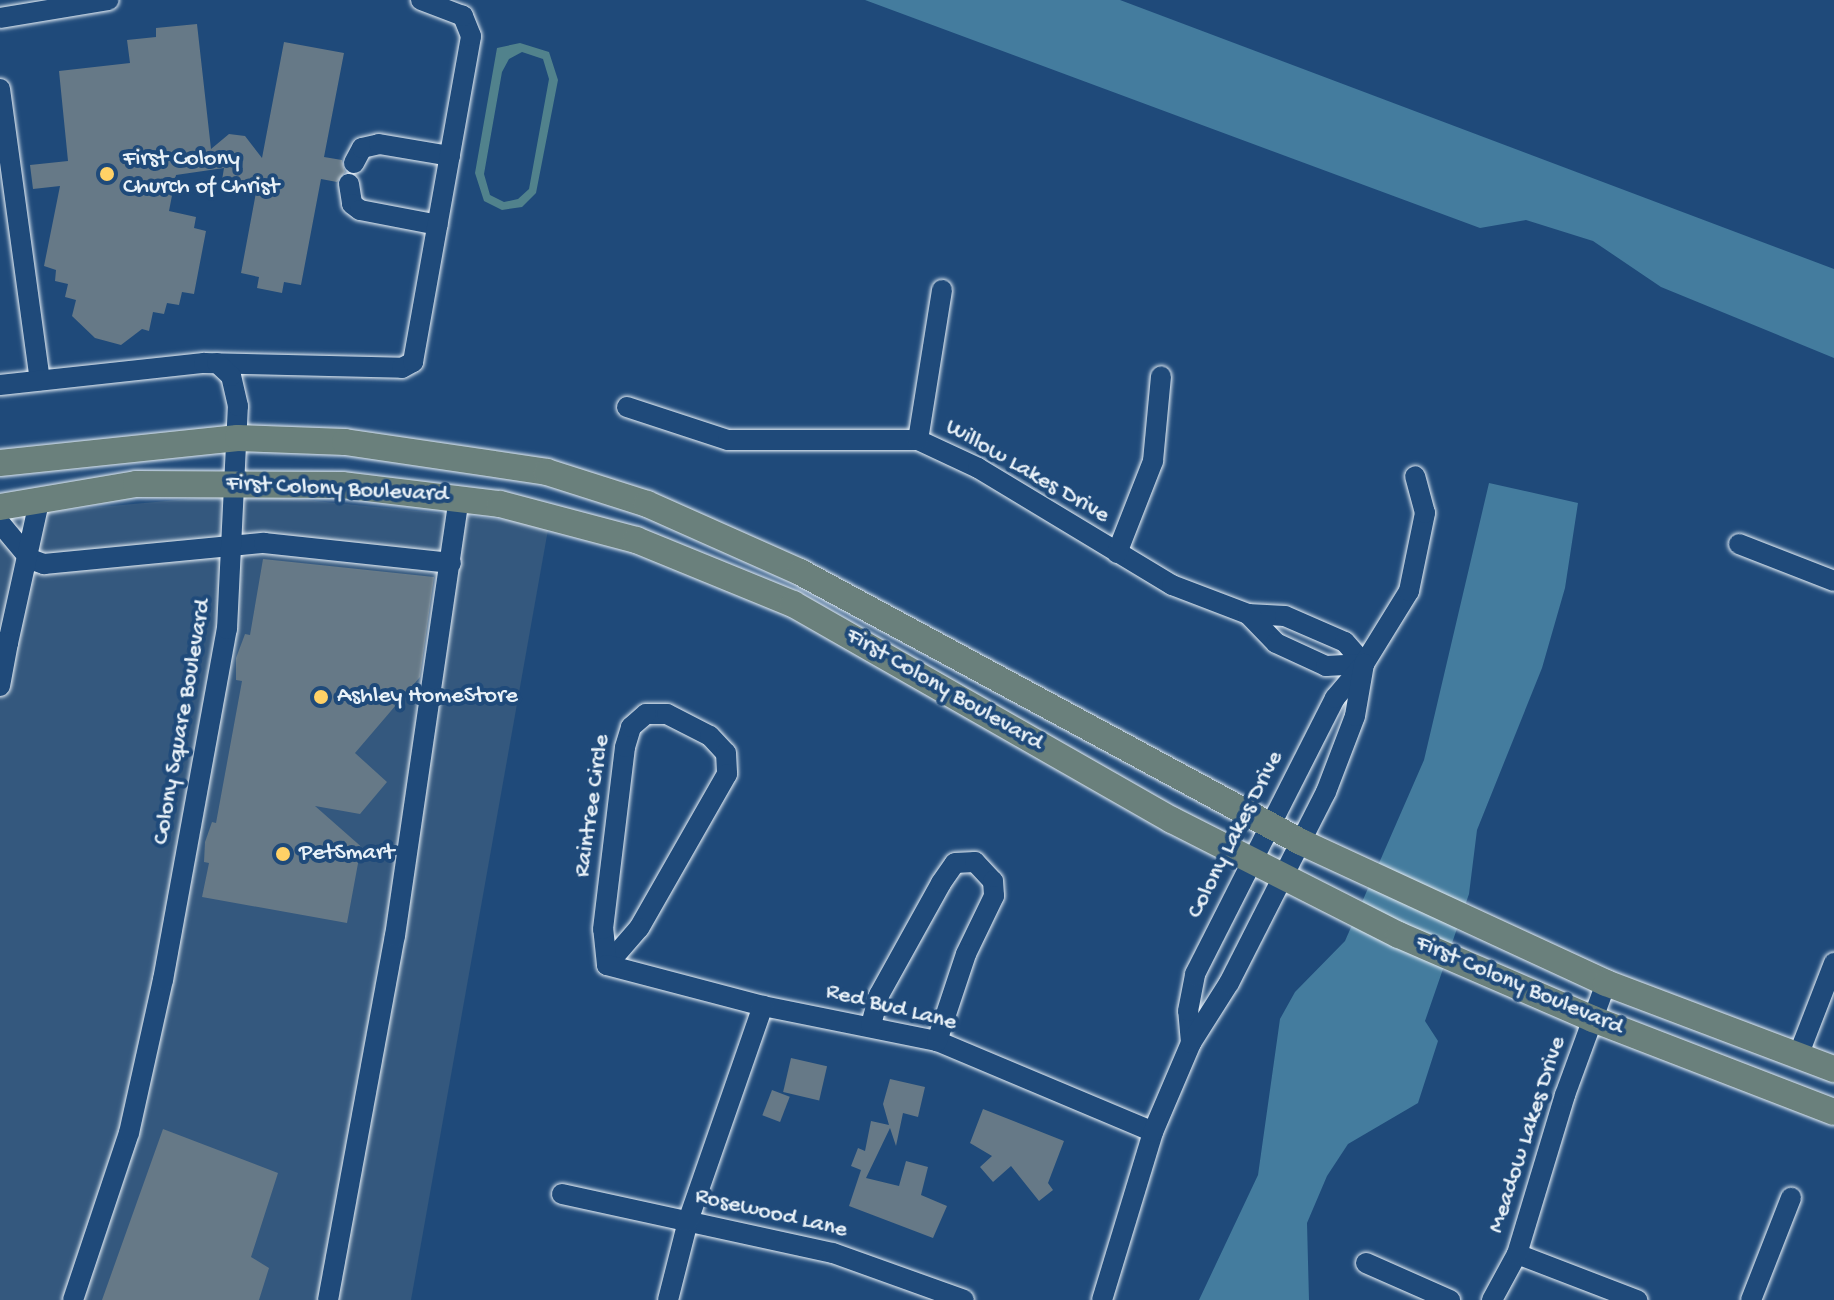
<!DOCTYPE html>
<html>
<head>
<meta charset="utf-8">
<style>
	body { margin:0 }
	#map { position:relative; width:1834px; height:1300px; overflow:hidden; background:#1f4a7a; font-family:"Gochi Hand",sans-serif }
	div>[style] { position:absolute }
	.built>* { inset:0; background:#34587e }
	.green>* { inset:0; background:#51828c }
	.water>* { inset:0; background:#447c9e }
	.building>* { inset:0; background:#667987; transform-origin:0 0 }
	.roads { filter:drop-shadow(0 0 2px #e8f1f8) drop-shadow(0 0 2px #e8f1f8) }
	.minor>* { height:20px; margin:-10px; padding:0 10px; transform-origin:10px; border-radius:10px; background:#1f4a7a }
	.major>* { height:26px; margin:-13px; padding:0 13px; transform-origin:13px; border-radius:13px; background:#6a807c }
	.dots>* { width:22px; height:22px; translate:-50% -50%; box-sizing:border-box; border:4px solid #1f4a7a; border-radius:50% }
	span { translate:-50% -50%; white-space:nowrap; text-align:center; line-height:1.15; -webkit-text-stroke:8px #1f4a7a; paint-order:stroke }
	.poi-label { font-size:24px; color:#e8f1f8 }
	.left { translate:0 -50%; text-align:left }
	.street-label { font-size:24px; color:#e8f1f8 }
</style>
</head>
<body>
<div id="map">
	<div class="built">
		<div style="clip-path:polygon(244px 494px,549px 524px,411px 1300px,0 1300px,0 516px)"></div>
	</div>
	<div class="green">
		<div style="clip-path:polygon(evenodd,520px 43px,549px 52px,558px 80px,536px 193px,522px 207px,502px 210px,484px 201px,475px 173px,497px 48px,520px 43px,522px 52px,543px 59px,549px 79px,529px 189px,518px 199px,504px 202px,490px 195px,484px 174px,502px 72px,509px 59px,522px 52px)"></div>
	</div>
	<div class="water">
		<div style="clip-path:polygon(865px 0,1120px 0,1834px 269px,1834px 358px,1661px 287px,1593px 241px,1526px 220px,1480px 228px)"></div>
		<div style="clip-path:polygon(1489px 483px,1578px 503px,1565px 588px,1542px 668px,1477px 830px,1469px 894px,1425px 1021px,1438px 1041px,1418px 1103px,1348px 1144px,1327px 1176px,1307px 1223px,1309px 1300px,1199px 1300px,1258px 1175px,1280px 1019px,1295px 992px,1345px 941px,1424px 760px)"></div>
	</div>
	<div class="building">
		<div style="clip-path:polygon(197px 24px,211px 149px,229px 134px,245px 136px,262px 158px,284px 42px,344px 53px,324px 157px,342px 160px,345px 172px,337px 182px,321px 179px,301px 285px,284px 282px,282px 293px,257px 288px,259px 277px,241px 273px,257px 187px,222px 180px,224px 168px,176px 175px,169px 211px,196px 217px,194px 228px,206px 231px,194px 294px,182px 292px,179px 305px,167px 303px,164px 314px,153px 312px,149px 331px,142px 329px,121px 345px,95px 338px,72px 316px,76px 300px,65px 297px,68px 284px,55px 281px,56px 270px,44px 266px,60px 186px,33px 189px,30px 165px,68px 161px,59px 71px,130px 63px,127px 40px,156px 37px,156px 28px)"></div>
		<div style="clip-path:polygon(263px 559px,434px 577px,420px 677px,355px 753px,387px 782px,360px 814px,315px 806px,365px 850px,359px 858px,347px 923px,202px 897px,209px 863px,204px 862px,205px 842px,212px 822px,216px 823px,242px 681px,236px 680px,236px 658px,245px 634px,250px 635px)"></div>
		<div style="left:791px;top:1058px;width:37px;height:35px;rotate:13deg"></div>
		<div style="clip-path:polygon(890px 1079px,925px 1087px,918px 1117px,903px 1113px,896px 1146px,890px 1128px,866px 1178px,899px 1186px,906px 1161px,928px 1167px,921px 1195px,947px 1206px,933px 1238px,849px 1206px,861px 1170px,851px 1166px,858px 1148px,865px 1151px,871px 1121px,889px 1125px,883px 1104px)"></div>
		<div style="left:772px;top:1090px;width:19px;height:27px;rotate:21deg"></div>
		<div style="clip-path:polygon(983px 1109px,1064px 1141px,1048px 1183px,1053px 1190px,1039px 1201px,1011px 1166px,993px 1182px,980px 1167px,992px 1156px,970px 1143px)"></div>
		<div style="clip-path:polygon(163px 1129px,278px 1173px,251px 1257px,269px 1268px,259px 1300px,102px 1300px)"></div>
	</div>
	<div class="roads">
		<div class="minor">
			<div style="left:0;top:18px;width:110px;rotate:-9.4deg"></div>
			<div style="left:0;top:89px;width:294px;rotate:82.2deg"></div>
			<div style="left:354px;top:163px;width:17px;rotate:-62deg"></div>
			<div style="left:362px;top:148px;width:17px;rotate:-13deg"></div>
			<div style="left:379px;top:144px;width:72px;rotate:9.6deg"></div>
			<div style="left:349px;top:184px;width:20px;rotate:81deg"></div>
			<div style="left:352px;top:204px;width:10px;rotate:37deg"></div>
			<div style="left:360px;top:210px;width:79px;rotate:10.9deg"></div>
			<div style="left:0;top:385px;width:205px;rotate:-6.2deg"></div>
			<div style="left:204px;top:363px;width:198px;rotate:1.4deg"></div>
			<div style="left:402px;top:368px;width:13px;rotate:-29deg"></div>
			<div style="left:413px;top:362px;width:331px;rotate:-79.9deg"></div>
			<div style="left:471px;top:36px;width:22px;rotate:-112deg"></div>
			<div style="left:463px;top:16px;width:45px;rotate:-159.1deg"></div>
			<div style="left:627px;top:407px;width:106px;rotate:18.1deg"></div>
			<div style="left:728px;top:440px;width:190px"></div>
			<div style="left:918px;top:440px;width:66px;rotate:25deg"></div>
			<div style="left:978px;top:468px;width:227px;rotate:31.1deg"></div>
			<div style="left:1172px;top:585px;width:81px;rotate:20.9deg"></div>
			<div style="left:1248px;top:614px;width:37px;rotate:3deg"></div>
			<div style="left:1285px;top:616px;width:65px;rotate:23.4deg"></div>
			<div style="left:1345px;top:642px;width:29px;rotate:49deg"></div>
			<div style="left:918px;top:440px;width:152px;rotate:-80.9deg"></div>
			<div style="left:0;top:523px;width:47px;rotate:50.2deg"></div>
			<div style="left:30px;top:559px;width:15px;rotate:20deg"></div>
			<div style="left:44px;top:564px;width:221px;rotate:-5.5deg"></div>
			<div style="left:264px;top:543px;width:188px;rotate:6.1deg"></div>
			<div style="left:1739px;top:544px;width:102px;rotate:21.3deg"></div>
			<div style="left:1117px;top:553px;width:99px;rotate:-68.6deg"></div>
			<div style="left:1153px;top:461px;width:85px;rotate:-84.6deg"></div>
			<div style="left:1248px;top:614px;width:40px;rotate:46deg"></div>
			<div style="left:1276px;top:643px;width:55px;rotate:24.7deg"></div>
			<div style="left:1326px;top:666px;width:38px;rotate:-3deg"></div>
			<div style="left:0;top:642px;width:8px;rotate:7deg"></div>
			<div style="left:8px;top:643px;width:148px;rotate:-77.6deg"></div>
			<div style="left:0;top:686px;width:44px;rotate:-79.5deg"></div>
			<div style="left:646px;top:714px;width:21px"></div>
			<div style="left:667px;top:714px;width:48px;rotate:27.1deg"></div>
			<div style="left:710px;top:736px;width:23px;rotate:47deg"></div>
			<div style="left:726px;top:753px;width:21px;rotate:87deg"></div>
			<div style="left:727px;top:774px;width:177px;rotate:119.7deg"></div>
			<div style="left:639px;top:928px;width:49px;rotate:130.9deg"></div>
			<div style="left:607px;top:965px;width:36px;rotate:-96deg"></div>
			<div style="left:603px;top:929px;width:183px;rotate:-83.1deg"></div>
			<div style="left:625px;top:747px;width:21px;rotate:-73deg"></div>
			<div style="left:631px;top:727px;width:20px;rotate:-41deg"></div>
			<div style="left:607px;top:965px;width:161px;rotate:14.7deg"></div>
			<div style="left:763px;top:1006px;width:177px;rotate:11.4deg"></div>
			<div style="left:937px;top:1041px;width:234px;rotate:22.8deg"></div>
			<div style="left:871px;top:1025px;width:31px;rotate:-75deg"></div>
			<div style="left:879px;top:995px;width:128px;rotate:-61deg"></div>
			<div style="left:941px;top:883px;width:24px;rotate:-55deg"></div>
			<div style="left:955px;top:863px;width:20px;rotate:-3deg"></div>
			<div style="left:975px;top:862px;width:26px;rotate:47deg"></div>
			<div style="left:993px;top:881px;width:15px;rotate:86deg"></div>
			<div style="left:994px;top:896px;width:64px;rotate:115.8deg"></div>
			<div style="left:966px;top:954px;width:92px;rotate:108.4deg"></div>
			<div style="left:1191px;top:1043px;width:32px;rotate:-95deg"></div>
			<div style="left:1188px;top:1011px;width:38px;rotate:-79deg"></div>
			<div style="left:1195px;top:974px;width:309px;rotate:-63.1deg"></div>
			<div style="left:1335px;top:698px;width:45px;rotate:-49.5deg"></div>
			<div style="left:1364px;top:664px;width:86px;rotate:-58.3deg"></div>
			<div style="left:1409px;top:591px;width:80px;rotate:-78.4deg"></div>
			<div style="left:1425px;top:513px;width:38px;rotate:-105deg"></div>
			<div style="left:1798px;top:1056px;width:100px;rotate:-68.8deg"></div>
			<div style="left:562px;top:1194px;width:277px;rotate:12.3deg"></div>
			<div style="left:833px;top:1253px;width:139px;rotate:19.7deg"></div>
			<div style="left:1517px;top:1254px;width:129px;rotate:21deg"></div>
			<div style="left:1366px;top:1263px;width:92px;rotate:23.8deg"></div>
			<div style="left:73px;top:1300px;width:176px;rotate:-71.5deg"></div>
			<div style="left:129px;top:1133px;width:157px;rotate:-77.5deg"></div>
			<div style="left:163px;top:980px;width:357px;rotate:-79.7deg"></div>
			<div style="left:227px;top:629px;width:223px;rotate:-87.2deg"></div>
			<div style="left:238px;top:406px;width:31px;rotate:-103deg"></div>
			<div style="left:231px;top:376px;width:19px;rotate:-137deg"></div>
			<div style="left:328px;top:1300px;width:370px;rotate:-79.6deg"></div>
			<div style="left:395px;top:936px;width:443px;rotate:-81.7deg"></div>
			<div style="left:668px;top:1300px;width:81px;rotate:-75.8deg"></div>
			<div style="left:688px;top:1221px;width:228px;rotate:-70.8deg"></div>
			<div style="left:1102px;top:1300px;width:176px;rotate:-73.1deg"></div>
			<div style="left:1153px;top:1132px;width:97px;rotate:-66.9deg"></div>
			<div style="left:1191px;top:1043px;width:71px;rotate:-57.7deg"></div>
			<div style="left:1229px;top:983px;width:214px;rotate:-63.1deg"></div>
			<div style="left:1326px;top:792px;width:81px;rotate:-69.1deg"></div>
			<div style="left:1355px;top:716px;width:53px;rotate:-80.2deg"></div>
			<div style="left:1492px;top:1300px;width:52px;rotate:-61.5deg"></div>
			<div style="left:1517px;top:1254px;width:166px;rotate:-73.2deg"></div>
			<div style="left:1565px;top:1095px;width:119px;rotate:-69.9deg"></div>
			<div style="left:1751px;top:1300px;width:110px;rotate:-68.6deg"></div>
		</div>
		<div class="major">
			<div style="left:0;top:463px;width:239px;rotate:-6deg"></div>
			<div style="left:238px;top:438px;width:107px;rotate:2.1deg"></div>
			<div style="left:345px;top:442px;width:204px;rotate:8.4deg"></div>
			<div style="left:547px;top:472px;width:105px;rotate:17.7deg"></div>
			<div style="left:647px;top:504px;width:167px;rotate:24deg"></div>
			<div style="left:800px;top:572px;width:569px;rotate:28.32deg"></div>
			<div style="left:1301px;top:842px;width:336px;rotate:24.8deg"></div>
			<div style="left:1606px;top:983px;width:244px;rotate:20.7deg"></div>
			<div style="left:0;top:507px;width:138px;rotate:-9.6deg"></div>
			<div style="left:136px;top:484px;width:206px;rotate:0.3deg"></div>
			<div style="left:342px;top:485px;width:159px;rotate:6.9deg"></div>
			<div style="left:500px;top:504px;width:141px;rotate:14.8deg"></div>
			<div style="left:636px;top:540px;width:170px;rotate:22.2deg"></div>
			<div style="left:793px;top:604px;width:436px;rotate:29.7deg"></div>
			<div style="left:1172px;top:820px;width:254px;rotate:26.9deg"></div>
			<div style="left:1399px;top:935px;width:211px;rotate:23.4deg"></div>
			<div style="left:1593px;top:1019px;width:258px;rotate:21.1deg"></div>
		</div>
	</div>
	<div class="dots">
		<div style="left:107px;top:174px;background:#ffd166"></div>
		<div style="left:321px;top:697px;background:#ffd166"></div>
		<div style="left:283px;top:854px;background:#ffd166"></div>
	</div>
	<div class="poi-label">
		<span class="left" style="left:123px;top:174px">First Colony<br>Church of Christ</span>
		<span class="left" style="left:337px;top:697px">Ashley HomeStore</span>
		<span class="left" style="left:299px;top:854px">PetSmart</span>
	</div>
	<div class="street-label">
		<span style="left:1027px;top:472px;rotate:30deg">Willow Lakes Drive</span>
		<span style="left:337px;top:490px;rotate:3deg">First Colony Boulevard</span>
		<span style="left:944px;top:690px;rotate:30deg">First Colony Boulevard</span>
		<span style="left:183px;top:722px;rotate:-80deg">Colony Square Boulevard</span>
		<span style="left:593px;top:806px;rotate:-82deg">Raintree Circle</span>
		<span style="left:1236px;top:835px;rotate:-63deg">Colony Lakes Drive</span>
		<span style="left:1519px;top:986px;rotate:23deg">First Colony Boulevard</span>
		<span style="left:891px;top:1008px;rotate:14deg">Red Bud Lane</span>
		<span style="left:1528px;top:1135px;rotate:-72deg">Meadow Lakes Drive</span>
		<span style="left:771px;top:1214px;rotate:13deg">Rosewood Lane</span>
	</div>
</div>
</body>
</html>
